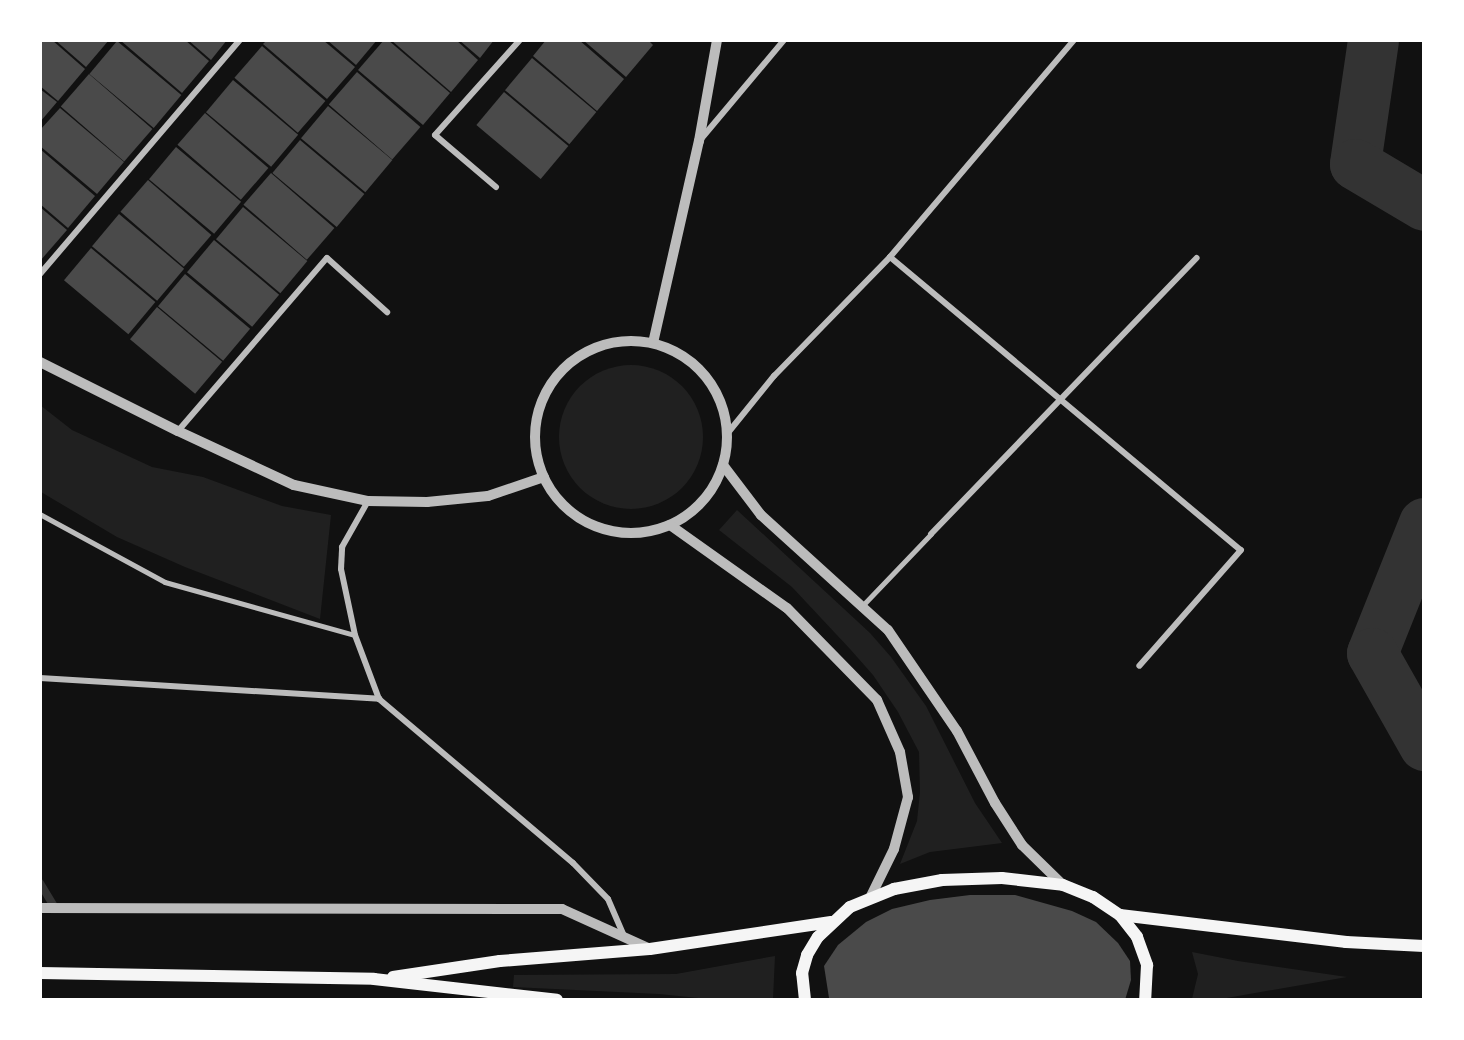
<!DOCTYPE html>
<html>
<head>
<meta charset="utf-8">
<style>
	body { margin:0 }
	#map { position:relative; width:1464px; height:1040px; overflow:hidden; background:#111; font-family:Bitter,serif }
	div>[style] { position:absolute }
	.green>* { inset:0; background:#202020 }
	.round { border-radius:50% }
	.stream>* { height:8px; margin:-4px; padding:0 4px; transform-origin:4px; border-radius:4px; background:#333 }
	.river>* { height:51px; margin:-25.5px; padding:0 25.5px; transform-origin:25.5px; border-radius:25.5px; background:#333 }
	.building>* { inset:0; background:#4a4a4a; transform-origin:0 0 }
	.service>* { height:4.5px; margin:-2.25px; padding:0 2.25px; transform-origin:2.25px; border-radius:2.25px; background:#bcbcbc }
	.minor>* { height:6px; margin:-3px; padding:0 3px; transform-origin:3px; border-radius:3px; background:#bcbcbc }
	.tertiary>* { height:10px; margin:-5px; padding:0 5px; transform-origin:5px; border-radius:5px; background:#bcbcbc }
	.tertiary>.ring { margin:-5px; padding:0; box-sizing:content-box; background:none; border:10px solid #bcbcbc; border-radius:50% }
	.secondary>* { height:12px; margin:-6px; padding:0 6px; transform-origin:6px; border-radius:6px; background:#f5f5f5 }
	span { translate:-50% -50%; white-space:nowrap; text-align:center; line-height:1.15; -webkit-text-stroke:4.5px #fff; paint-order:stroke }
	.frame { position:absolute; inset:0; border:42px solid #fff; pointer-events:none }
</style>
</head>
<body>
<div id="map">
	<div class="green">
		<div class="round" style="left:559px;top:365px;width:144px;height:144px"></div>
		<div style="clip-path:polygon(40px 405px,72px 430px,152px 467px,203px 477px,282px 506px,331px 515px,320px 619px,185px 567px,117px 537px,41px 492px)"></div>
		<div style="clip-path:polygon(737px 510px,870px 633px,891px 657px,926px 706px,975px 803px,1002px 843px,930px 852px,900px 864px,917px 821px,920px 792px,919px 752px,898px 712px,873px 675px,850px 649px,792px 587px,719px 530px)"></div>
		<div style="clip-path:polygon(1192px 952px,1238px 961px,1347px 977px,1221px 999px,1192px 999px,1198px 974px)"></div>
		<div style="clip-path:polygon(775px 956px,773px 999px,708px 999px,659px 994px,513px 987px,514px 975px,676px 974px)"></div>
	</div>
	<div class="stream">
		<div style="left:40px;top:883px;width:29px;rotate:59deg"></div>
	</div>
	<div class="river">
		<div style="left:1373px;top:40px;width:125px;rotate:98.3deg"></div>
		<div style="left:1355px;top:164px;width:80px;rotate:30.7deg"></div>
		<div style="left:1424px;top:523px;width:140px;rotate:111.8deg"></div>
		<div style="left:1372px;top:653px;width:106px;rotate:60.5deg"></div>
	</div>
	<div class="building">
		<div style="clip-path:polygon(40px 40px,52px 40px,85px 69px,58px 101px,40px 86px)"></div>
		<div style="clip-path:polygon(55px 40px,109px 40px,86px 67px)"></div>
		<div style="clip-path:polygon(120px 40px,185px 40px,209px 61px,182px 93px)"></div>
		<div style="clip-path:polygon(188px 40px,227px 40px,211px 60px)"></div>
		<div style="clip-path:polygon(267px 40px,323px 40px,355px 67px,327px 99px,263px 44px)"></div>
		<div style="clip-path:polygon(327px 40px,377px 40px,356px 65px)"></div>
		<div style="clip-path:polygon(384px 40px,388px 40px,450px 93px,423px 125px,358px 70px)"></div>
		<div style="clip-path:polygon(391px 40px,456px 40px,478px 60px,451px 92px)"></div>
		<div style="clip-path:polygon(459px 40px,494px 40px,480px 58px)"></div>
		<div style="clip-path:polygon(546px 40px,579px 40px,624px 79px,597px 111px,533px 56px)"></div>
		<div style="clip-path:polygon(583px 40px,648px 40px,653px 45px,626px 77px)"></div>
		<div style="left:117px;top:41px;width:84px;height:43px;rotate:40deg"></div>
		<div style="left:262px;top:46px;width:84px;height:42px;rotate:41deg"></div>
		<div style="left:532px;top:58px;width:84px;height:42px;rotate:40deg"></div>
		<div style="left:357px;top:72px;width:84px;height:43px;rotate:41deg"></div>
		<div style="left:89px;top:74px;width:84px;height:43px;rotate:41deg"></div>
		<div style="left:233px;top:80px;width:85px;height:42px;rotate:40deg"></div>
		<div style="clip-path:polygon(40px 89px,57px 102px,40px 122px)"></div>
		<div style="left:504px;top:92px;width:84px;height:43px;rotate:40deg"></div>
		<div style="left:328px;top:106px;width:84px;height:42px;rotate:40deg"></div>
		<div style="clip-path:polygon(60px 108px,124px 162px,97px 194px,40px 146px,40px 130px)"></div>
		<div style="left:205px;top:113px;width:84px;height:42px;rotate:41deg"></div>
		<div style="left:300px;top:140px;width:84px;height:43px;rotate:40deg"></div>
		<div style="left:176px;top:147px;width:85px;height:42px;rotate:40deg"></div>
		<div style="clip-path:polygon(40px 149px,95px 196px,68px 228px,40px 204px)"></div>
		<div style="left:271px;top:173px;width:84px;height:42px;rotate:41deg"></div>
		<div style="left:148px;top:180px;width:84px;height:42px;rotate:41deg"></div>
		<div style="clip-path:polygon(40px 207px,67px 230px,40px 261px)"></div>
		<div style="left:243px;top:207px;width:84px;height:42px;rotate:40deg"></div>
		<div style="left:119px;top:214px;width:85px;height:42px;rotate:40deg"></div>
		<div style="left:214px;top:240px;width:85px;height:42px;rotate:40deg"></div>
		<div style="left:91px;top:248px;width:84px;height:42px;rotate:40deg"></div>
		<div style="left:185px;top:274px;width:85px;height:42px;rotate:40deg"></div>
		<div style="left:157px;top:307px;width:85px;height:42px;rotate:40deg"></div>
		<div style="clip-path:polygon(970px 895px,1015px 895px,1072px 911px,1096px 922px,1118px 943px,1130px 961px,1131px 980px,1125px 1000px,829px 998px,824px 966px,838px 945px,866px 922px,892px 909px,930px 900px)"></div>
	</div>
	<div class="service">
		<div style="left:40px;top:514px;width:142px;rotate:28.5deg"></div>
		<div style="left:165px;top:582px;width:197px;rotate:15.6deg"></div>
		<div style="left:863px;top:605px;width:98px;rotate:-46.2deg"></div>
	</div>
	<div class="minor">
		<div style="left:701px;top:139px;width:129px;rotate:-50deg"></div>
		<div style="left:496px;top:187px;width:80px;rotate:-139.6deg"></div>
		<div style="left:435px;top:135px;width:127px;rotate:-48.2deg"></div>
		<div style="left:890px;top:257px;width:457px;rotate:39.9deg"></div>
		<div style="left:1241px;top:550px;width:154px;rotate:131.3deg"></div>
		<div style="left:40px;top:274px;width:308px;rotate:-49.5deg"></div>
		<div style="left:178px;top:431px;width:228px;rotate:-49.3deg"></div>
		<div style="left:327px;top:258px;width:81px;rotate:42deg"></div>
		<div style="left:727px;top:434px;width:75px;rotate:-51deg"></div>
		<div style="left:774px;top:376px;width:166px;rotate:-45.7deg"></div>
		<div style="left:890px;top:257px;width:285px;rotate:-49.7deg"></div>
		<div style="left:931px;top:534px;width:383px;rotate:-46.1deg"></div>
		<div style="left:40px;top:678px;width:340px;rotate:3.5deg"></div>
		<div style="left:379px;top:699px;width:68px;rotate:-110.6deg"></div>
		<div style="left:355px;top:635px;width:67px;rotate:-102deg"></div>
		<div style="left:341px;top:569px;width:22px;rotate:-87deg"></div>
		<div style="left:342px;top:547px;width:53px;rotate:-60.5deg"></div>
		<div style="left:379px;top:699px;width:254px;rotate:40.2deg"></div>
		<div style="left:573px;top:863px;width:50px;rotate:45.8deg"></div>
		<div style="left:608px;top:899px;width:40px;rotate:66.6deg"></div>
	</div>
	<div class="tertiary">
		<div class="ring" style="left:535px;top:341px;width:182px;height:182px"></div>
		<div style="left:653px;top:343px;width:207px;rotate:-77.2deg"></div>
		<div style="left:699px;top:141px;width:103px;rotate:-79.9deg"></div>
		<div style="left:40px;top:362px;width:154px;rotate:26.6deg"></div>
		<div style="left:178px;top:431px;width:128px;rotate:25deg"></div>
		<div style="left:294px;top:485px;width:76px;rotate:12.2deg"></div>
		<div style="left:368px;top:501px;width:59px;rotate:1deg"></div>
		<div style="left:427px;top:502px;width:61px;rotate:-5.6deg"></div>
		<div style="left:488px;top:496px;width:59px;rotate:-18.7deg"></div>
		<div style="left:723px;top:465px;width:63px;rotate:52.8deg"></div>
		<div style="left:761px;top:515px;width:171px;rotate:42.2deg"></div>
		<div style="left:888px;top:630px;width:122px;rotate:55.7deg"></div>
		<div style="left:957px;top:731px;width:81px;rotate:62.2deg"></div>
		<div style="left:995px;top:803px;width:50px;rotate:57.3deg"></div>
		<div style="left:1022px;top:845px;width:57px;rotate:44.3deg"></div>
		<div style="left:670px;top:525px;width:143px;rotate:35.4deg"></div>
		<div style="left:787px;top:608px;width:129px;rotate:45.6deg"></div>
		<div style="left:877px;top:700px;width:57px;rotate:66.1deg"></div>
		<div style="left:900px;top:752px;width:46px;rotate:79.9deg"></div>
		<div style="left:908px;top:797px;width:54px;rotate:105.1deg"></div>
		<div style="left:894px;top:849px;width:55px;rotate:116.1deg"></div>
		<div style="left:40px;top:908px;width:522px;rotate:0.11deg"></div>
		<div style="left:562px;top:909px;width:97px;rotate:24.4deg"></div>
	</div>
	<div class="secondary">
		<div style="left:1120px;top:915px;width:228px;rotate:6.8deg"></div>
		<div style="left:1346px;top:942px;width:78px;rotate:2.9deg"></div>
		<div style="left:40px;top:973px;width:334px;rotate:1deg"></div>
		<div style="left:374px;top:979px;width:184px;rotate:6.5deg"></div>
		<div style="left:393px;top:977px;width:108px;rotate:-8.5deg"></div>
		<div style="left:500px;top:961px;width:150px;rotate:-4.6deg"></div>
		<div style="left:650px;top:949px;width:183px;rotate:-8.5deg"></div>
		<div style="left:805px;top:1000px;width:27px;rotate:-96deg"></div>
		<div style="left:802px;top:973px;width:19px;rotate:-74deg"></div>
		<div style="left:807px;top:955px;width:21px;rotate:-59deg"></div>
		<div style="left:818px;top:937px;width:44px;rotate:-43.2deg"></div>
		<div style="left:850px;top:907px;width:48px;rotate:-22.2deg"></div>
		<div style="left:894px;top:889px;width:49px;rotate:-10.6deg"></div>
		<div style="left:942px;top:880px;width:60px;rotate:-1.9deg"></div>
		<div style="left:1002px;top:878px;width:61px;rotate:6.5deg"></div>
		<div style="left:1063px;top:885px;width:32px;rotate:22deg"></div>
		<div style="left:1093px;top:897px;width:32px;rotate:34deg"></div>
		<div style="left:1120px;top:915px;width:28px;rotate:52deg"></div>
		<div style="left:1137px;top:937px;width:30px;rotate:70deg"></div>
		<div style="left:1147px;top:965px;width:35px;rotate:93deg"></div>
	</div>
	<div class="frame"></div>
</div>
</body>
</html>
